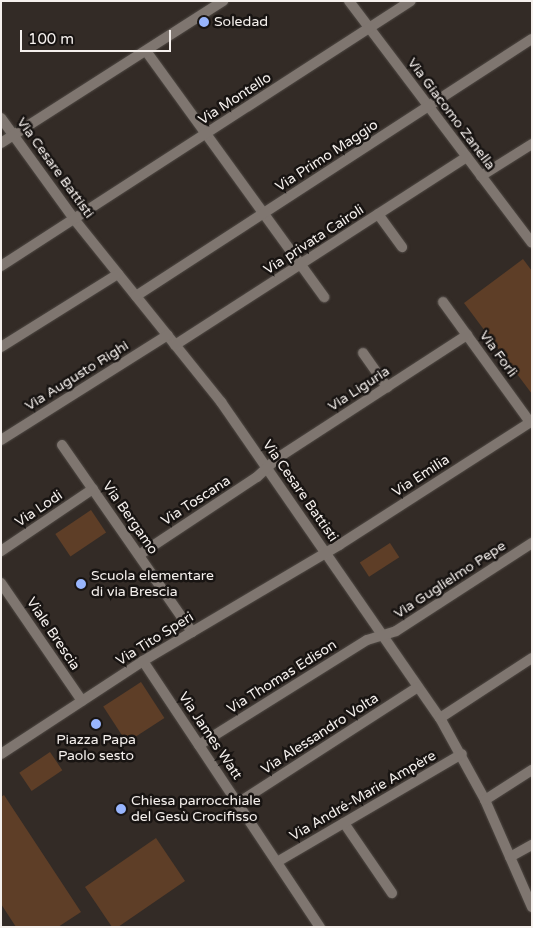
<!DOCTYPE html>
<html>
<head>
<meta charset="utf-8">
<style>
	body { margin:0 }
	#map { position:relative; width:533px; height:928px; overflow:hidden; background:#332b26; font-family:"Varela Round",sans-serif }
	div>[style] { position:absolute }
	.green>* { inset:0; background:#5e3e27; transform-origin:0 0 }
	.roads { filter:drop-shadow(0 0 1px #4f4944) drop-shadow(0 0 1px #4f4944) }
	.minor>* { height:10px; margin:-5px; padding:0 5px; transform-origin:5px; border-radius:5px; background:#7f7670 }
	.dots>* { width:14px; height:14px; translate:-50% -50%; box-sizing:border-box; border:2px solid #181412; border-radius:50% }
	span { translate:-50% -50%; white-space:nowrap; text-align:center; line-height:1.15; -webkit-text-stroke:5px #181412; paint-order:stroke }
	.poi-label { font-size:14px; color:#f5f0ed }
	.left { translate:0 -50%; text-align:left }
	.street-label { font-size:14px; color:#f5f0ed }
	.frame { position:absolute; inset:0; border:2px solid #f5f0ed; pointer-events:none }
	.scale { position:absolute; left:20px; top:30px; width:151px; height:22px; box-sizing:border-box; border:2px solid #f5f0ed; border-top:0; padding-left:6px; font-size:15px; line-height:18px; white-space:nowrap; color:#f5f0ed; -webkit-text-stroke:4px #181412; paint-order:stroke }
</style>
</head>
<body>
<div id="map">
	<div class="green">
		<div style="clip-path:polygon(523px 259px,532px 271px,532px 394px,464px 303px)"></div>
		<div style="left:91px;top:510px;width:27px;height:43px;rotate:56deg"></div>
		<div style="left:390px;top:543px;width:17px;height:36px;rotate:57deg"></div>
		<div style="left:141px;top:682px;width:43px;height:45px;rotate:57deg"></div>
		<div style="left:50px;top:752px;width:22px;height:37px;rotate:56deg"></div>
		<div style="clip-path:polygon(4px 795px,81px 912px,58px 927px,16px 927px,1px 904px,1px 797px)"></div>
		<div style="clip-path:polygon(156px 838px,185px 881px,118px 927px,112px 927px,85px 887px)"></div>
	</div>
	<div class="roads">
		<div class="minor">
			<div style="left:349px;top:1px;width:303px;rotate:52.9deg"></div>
			<div style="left:146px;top:51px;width:304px;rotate:54.1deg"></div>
			<div style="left:1px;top:118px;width:125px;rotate:54.1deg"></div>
			<div style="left:74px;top:219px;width:235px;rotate:51.2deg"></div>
			<div style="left:221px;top:402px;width:384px;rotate:55.3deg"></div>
			<div style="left:440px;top:718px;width:94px;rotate:61.2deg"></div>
			<div style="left:485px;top:800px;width:117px;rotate:66.3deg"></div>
			<div style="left:1px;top:143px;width:264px;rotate:-32.6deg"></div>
			<div style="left:481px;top:176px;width:60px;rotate:-32.1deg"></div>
			<div style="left:378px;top:214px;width:41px;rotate:54deg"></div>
			<div style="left:1px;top:266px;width:488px;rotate:-32.9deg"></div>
			<div style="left:136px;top:296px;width:472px;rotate:-33deg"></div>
			<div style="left:443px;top:302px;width:148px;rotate:54.1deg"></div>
			<div style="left:175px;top:345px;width:347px;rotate:-32.8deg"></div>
			<div style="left:1px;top:347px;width:138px;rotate:-32deg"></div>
			<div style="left:363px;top:353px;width:42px;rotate:54.8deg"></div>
			<div style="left:1px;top:440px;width:197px;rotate:-32.2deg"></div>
			<div style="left:62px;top:445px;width:228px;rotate:55.2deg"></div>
			<div style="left:1px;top:551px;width:111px;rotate:-34deg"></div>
			<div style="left:139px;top:555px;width:141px;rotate:-33.5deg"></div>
			<div style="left:257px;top:477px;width:26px;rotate:-43deg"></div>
			<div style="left:276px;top:459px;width:228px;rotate:-33deg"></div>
			<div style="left:1px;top:583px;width:143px;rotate:55.5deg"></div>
			<div style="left:143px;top:661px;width:320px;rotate:56.4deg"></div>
			<div style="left:440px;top:718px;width:110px;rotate:-33.1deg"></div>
			<div style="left:199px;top:745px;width:198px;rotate:-32deg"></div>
			<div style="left:367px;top:640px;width:30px;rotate:-17deg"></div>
			<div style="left:396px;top:631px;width:162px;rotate:-32.9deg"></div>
			<div style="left:1px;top:754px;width:170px;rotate:-33.2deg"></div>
			<div style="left:143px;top:661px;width:228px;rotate:-30.6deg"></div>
			<div style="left:339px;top:545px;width:229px;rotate:-32.7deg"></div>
			<div style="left:485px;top:800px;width:56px;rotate:-32.6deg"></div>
			<div style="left:238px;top:803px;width:214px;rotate:-32.8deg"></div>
			<div style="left:344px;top:823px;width:85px;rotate:55.6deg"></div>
			<div style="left:510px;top:857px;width:25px;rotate:-29deg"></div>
			<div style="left:277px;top:862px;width:214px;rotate:-30.3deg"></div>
		</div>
	</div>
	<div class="dots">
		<div style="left:204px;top:22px;background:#98b5fd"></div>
		<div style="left:81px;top:584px;background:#98b5fd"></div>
		<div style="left:96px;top:724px;background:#98b5fd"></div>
		<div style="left:121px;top:809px;background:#98b5fd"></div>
	</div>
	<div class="poi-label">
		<span class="left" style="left:214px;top:22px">Soledad</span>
		<span class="left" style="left:91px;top:584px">Scuola elementare<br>di via Brescia</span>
		<span style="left:96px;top:748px">Piazza Papa<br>Paolo sesto</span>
		<span class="left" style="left:131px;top:809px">Chiesa parrocchiale<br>del Gesù Crocifisso</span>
	</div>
	<div class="street-label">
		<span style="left:235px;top:99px;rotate:-33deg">Via Montello</span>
		<span style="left:451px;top:114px;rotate:53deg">Via Giacomo Zanella</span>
		<span style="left:327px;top:156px;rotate:-33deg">Via Primo Maggio</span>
		<span style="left:55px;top:168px;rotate:54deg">Via Cesare Battisti</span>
		<span style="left:314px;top:240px;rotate:-33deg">Via privata Cairoli</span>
		<span style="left:498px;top:354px;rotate:54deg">Via Forlì</span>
		<span style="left:77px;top:376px;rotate:-32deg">Via Augusto Righi</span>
		<span style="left:359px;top:389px;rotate:-33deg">Via Liguria</span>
		<span style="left:421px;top:476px;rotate:-33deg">Via Emilia</span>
		<span style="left:300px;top:491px;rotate:55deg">Via Cesare Battisti</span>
		<span style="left:196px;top:501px;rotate:-33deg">Via Toscana</span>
		<span style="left:39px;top:509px;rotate:-34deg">Via Lodi</span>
		<span style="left:130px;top:518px;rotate:55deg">Via Bergamo</span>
		<span style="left:450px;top:580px;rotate:-33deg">Via Guglielmo Pepe</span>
		<span style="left:53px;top:634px;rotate:56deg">Viale Brescia</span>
		<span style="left:155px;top:639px;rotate:-32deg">Via Tito Speri</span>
		<span style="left:282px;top:677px;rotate:-32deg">Via Thomas Edison</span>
		<span style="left:320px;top:734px;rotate:-33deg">Via Alessandro Volta</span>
		<span style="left:210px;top:736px;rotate:56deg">Via James Watt</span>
		<span style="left:363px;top:796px;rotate:-30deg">Via André-Marie Ampère</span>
	</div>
	<div class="frame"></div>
	<div class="scale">100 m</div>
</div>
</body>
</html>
